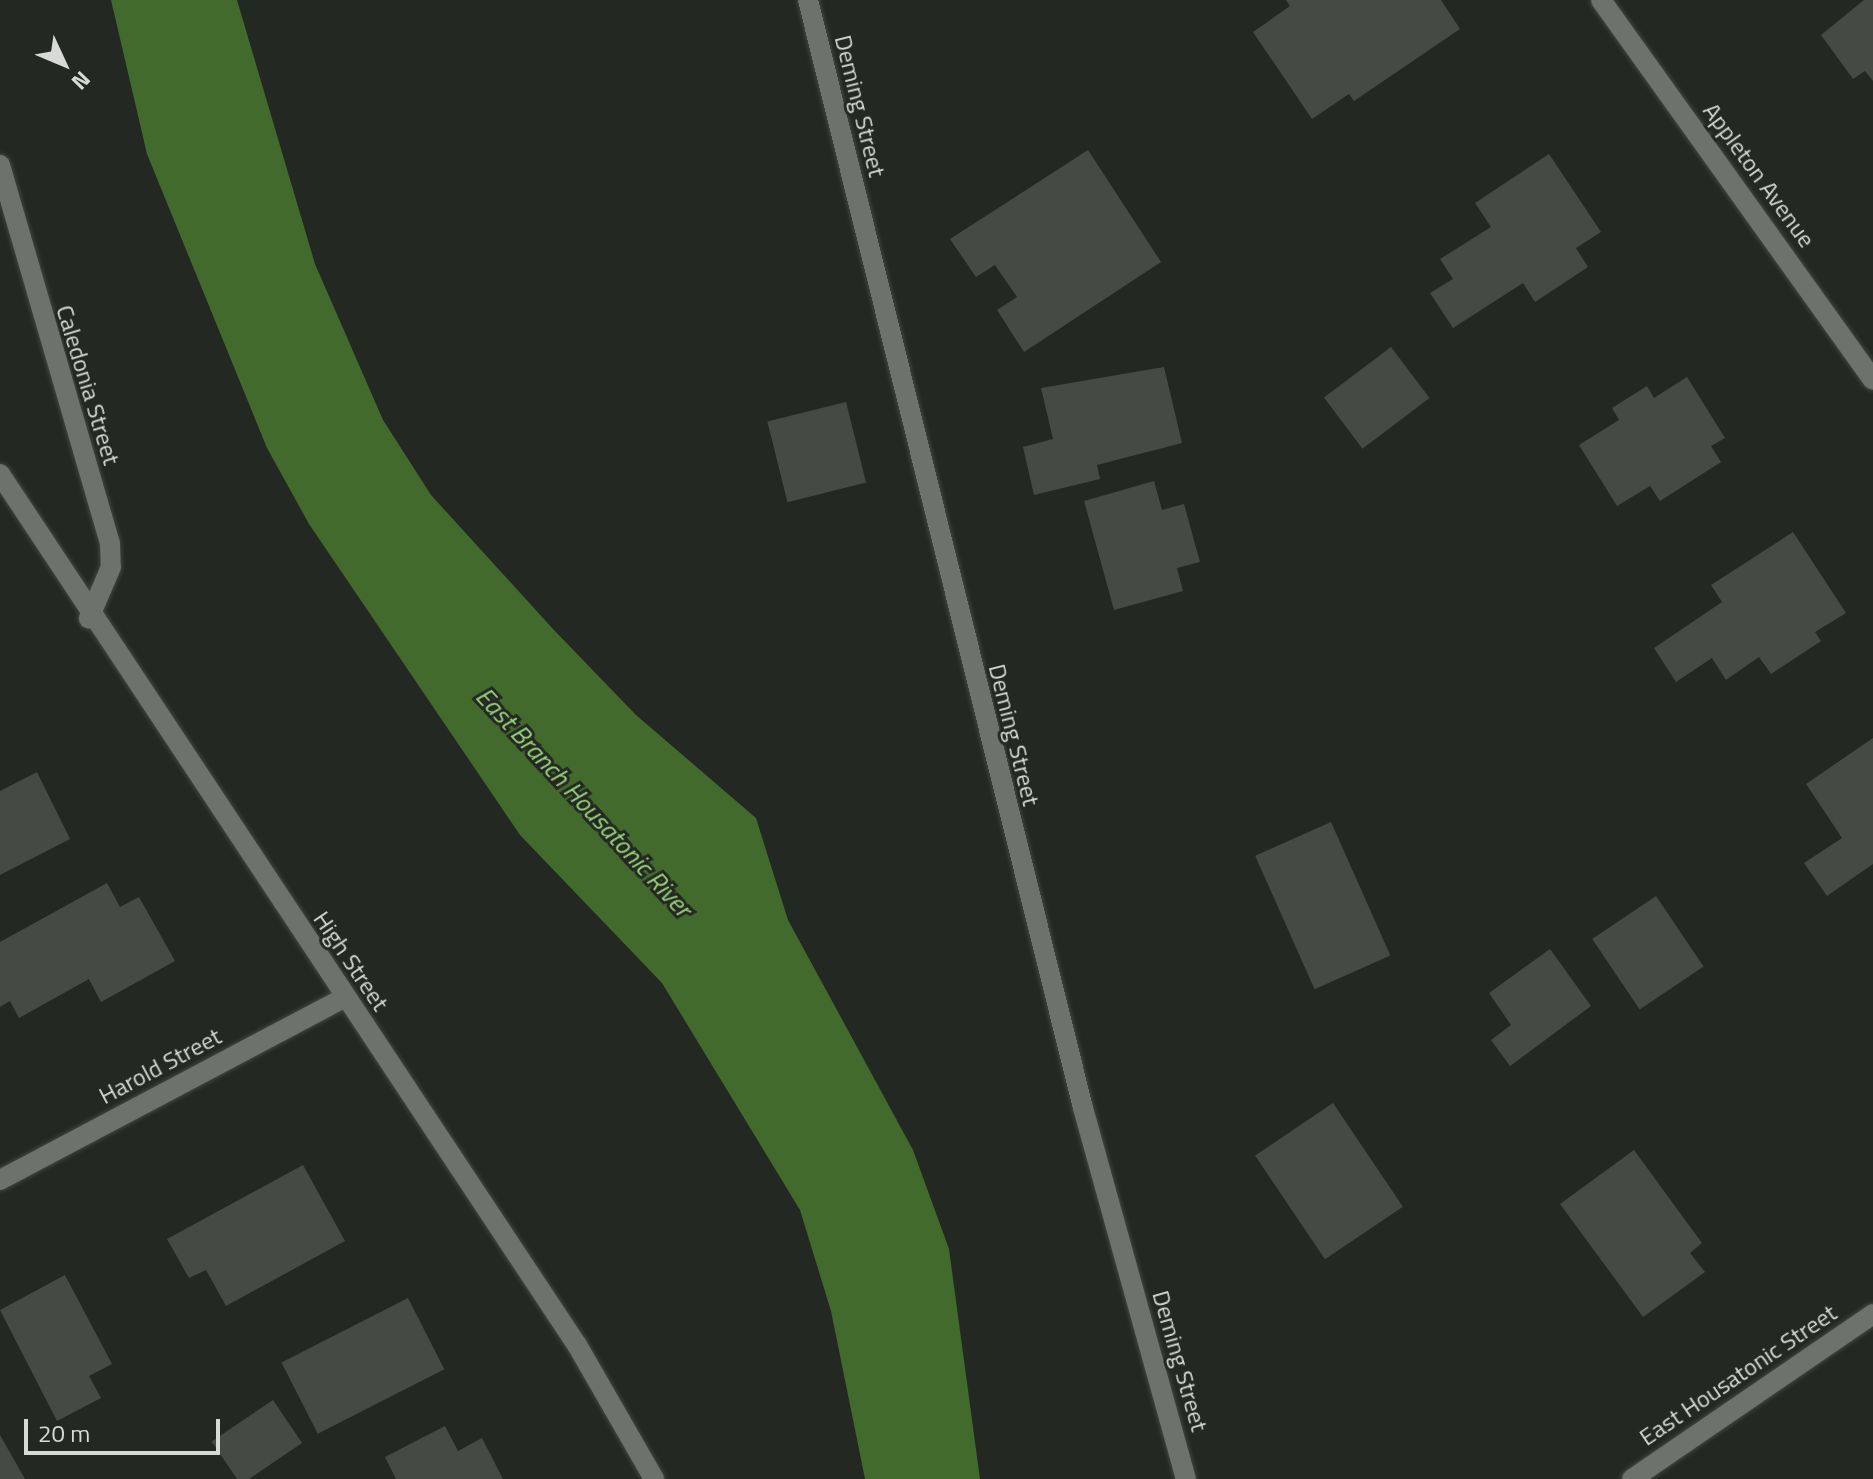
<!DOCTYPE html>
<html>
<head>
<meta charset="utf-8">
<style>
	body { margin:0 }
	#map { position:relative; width:1873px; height:1479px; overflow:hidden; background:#242822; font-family:"Titillium Web",sans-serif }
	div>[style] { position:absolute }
	.water>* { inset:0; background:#416a2c }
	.building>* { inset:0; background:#464a45; transform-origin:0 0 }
	.roads { filter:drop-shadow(0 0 2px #424541) drop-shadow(0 0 2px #424541) }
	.street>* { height:20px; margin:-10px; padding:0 10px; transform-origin:10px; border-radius:10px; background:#6e726c }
	.secondary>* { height:20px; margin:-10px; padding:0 10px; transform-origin:10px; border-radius:10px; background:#6e726c }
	span { translate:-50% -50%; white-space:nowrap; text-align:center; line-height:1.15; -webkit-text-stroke:6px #242822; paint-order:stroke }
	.street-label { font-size:24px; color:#d8dad7 }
	.water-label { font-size:26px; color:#98d27b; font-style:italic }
	.north { position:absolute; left:24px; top:24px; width:80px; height:80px; -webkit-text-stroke:6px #242822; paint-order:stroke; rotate:134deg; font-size:22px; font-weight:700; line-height:32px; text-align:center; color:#d8dad7 }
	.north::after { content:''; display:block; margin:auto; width:28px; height:36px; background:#d8dad7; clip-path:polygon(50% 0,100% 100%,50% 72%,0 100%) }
	.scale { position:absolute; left:24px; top:1419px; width:196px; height:36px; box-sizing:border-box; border:4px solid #d8dad7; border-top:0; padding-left:10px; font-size:24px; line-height:28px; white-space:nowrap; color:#d8dad7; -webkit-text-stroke:6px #242822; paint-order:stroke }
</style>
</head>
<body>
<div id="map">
	<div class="water">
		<div style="clip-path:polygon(111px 0,237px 0,315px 264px,383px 420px,431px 495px,553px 629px,636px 715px,756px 818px,788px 920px,913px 1150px,949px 1249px,980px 1479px,865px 1479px,831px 1311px,800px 1210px,662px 983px,520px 835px,309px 524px,267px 448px,147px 154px)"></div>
	</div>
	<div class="building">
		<div style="clip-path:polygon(1286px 0,1441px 0,1460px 29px,1354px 101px,1349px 94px,1312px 119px,1253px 32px,1290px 6px)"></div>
		<div style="clip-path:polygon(1864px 0,1873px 0,1873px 81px,1865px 71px,1853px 79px,1821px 35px)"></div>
		<div style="clip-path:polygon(1088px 150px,1161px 262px,1024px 352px,997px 310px,1017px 297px,995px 265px,976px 277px,950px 239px)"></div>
		<div style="clip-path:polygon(1549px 154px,1601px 232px,1576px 248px,1588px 267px,1535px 302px,1523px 283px,1453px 328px,1430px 293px,1453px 279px,1440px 259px,1491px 227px,1475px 203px)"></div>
		<div style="left:1391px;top:347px;width:64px;height:84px;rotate:53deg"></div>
		<div style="clip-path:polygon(1164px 367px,1182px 443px,1097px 465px,1100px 479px,1034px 495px,1023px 447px,1053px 439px,1041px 388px)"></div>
		<div style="clip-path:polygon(1687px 377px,1725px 438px,1711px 446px,1721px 462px,1660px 501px,1650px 486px,1617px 506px,1579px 445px,1619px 420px,1612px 408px,1647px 386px,1654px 398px)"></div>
		<div style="left:846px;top:402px;width:83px;height:81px;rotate:76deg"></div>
		<div style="clip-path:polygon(1154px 481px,1162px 510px,1184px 504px,1200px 562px,1177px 568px,1183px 591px,1114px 610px,1084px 501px)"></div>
		<div style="clip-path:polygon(1793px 532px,1846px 613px,1815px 632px,1821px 641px,1771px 674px,1759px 657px,1726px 680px,1712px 658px,1676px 682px,1654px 648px,1722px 602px,1711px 585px)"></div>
		<div style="clip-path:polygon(1873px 738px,1873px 864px,1827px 896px,1804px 863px,1842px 838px,1806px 784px)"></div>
		<div style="clip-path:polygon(37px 772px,70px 839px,0 875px,0 791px)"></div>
		<div style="left:1331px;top:822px;width:146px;height:83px;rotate:66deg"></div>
		<div style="clip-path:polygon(107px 883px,120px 907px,139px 897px,175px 961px,101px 1002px,89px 979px,19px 1018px,10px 1001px,0 1007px,0 942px)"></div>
		<div style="left:1656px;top:896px;width:85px;height:77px;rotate:56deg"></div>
		<div style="clip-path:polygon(1550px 949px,1591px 1006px,1510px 1066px,1491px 1040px,1511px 1025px,1489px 993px)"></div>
		<div style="left:1333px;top:1103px;width:125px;height:94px;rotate:56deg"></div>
		<div style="clip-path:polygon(1634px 1150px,1702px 1243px,1690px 1253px,1705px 1272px,1643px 1317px,1560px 1204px)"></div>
		<div style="clip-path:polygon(303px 1165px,345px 1241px,226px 1306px,206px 1270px,189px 1278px,167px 1239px)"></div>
		<div style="clip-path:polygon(65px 1275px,112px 1364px,89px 1376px,101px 1398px,57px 1421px,0 1310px)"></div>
		<div style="left:408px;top:1298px;width:80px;height:142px;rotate:63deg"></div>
		<div style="left:273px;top:1400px;width:52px;height:74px;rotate:56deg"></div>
		<div style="clip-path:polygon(445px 1426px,458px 1451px,482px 1438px,503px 1479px,396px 1479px,385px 1457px)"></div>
		<div style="clip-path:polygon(0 1435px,25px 1479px,0 1479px)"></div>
	</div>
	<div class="roads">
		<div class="street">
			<div style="left:808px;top:0;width:1142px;rotate:76.06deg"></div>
			<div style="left:1083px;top:1108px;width:385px;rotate:74.5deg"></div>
			<div style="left:0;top:165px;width:395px;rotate:73.8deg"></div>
			<div style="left:110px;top:544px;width:23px;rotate:88deg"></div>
			<div style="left:111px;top:567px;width:56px;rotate:113.3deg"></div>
			<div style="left:0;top:474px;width:1045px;rotate:56.48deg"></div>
			<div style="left:577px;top:1345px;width:155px;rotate:60.1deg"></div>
			<div style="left:0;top:1180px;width:389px;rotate:-27.9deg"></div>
		</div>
		<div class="secondary">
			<div style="left:1601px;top:0;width:467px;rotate:54.4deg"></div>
			<div style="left:1632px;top:1479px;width:292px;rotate:-34.4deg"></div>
		</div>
	</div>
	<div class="street-label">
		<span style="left:860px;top:106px;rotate:76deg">Deming Street</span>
		<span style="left:1759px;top:175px;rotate:54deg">Appleton Avenue</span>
		<span style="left:88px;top:385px;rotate:73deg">Caledonia Street</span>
		<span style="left:1014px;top:735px;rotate:76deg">Deming Street</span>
		<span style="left:351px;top:961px;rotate:56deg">High Street</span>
		<span style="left:160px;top:1066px;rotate:-28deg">Harold Street</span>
		<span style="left:1180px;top:1361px;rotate:74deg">Deming Street</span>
		<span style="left:1738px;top:1375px;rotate:-34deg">East Housatonic Street</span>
	</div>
	<div class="water-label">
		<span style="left:584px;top:802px;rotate:47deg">East Branch Housatonic River</span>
	</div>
	<div class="north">N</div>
	<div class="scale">20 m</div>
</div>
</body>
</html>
